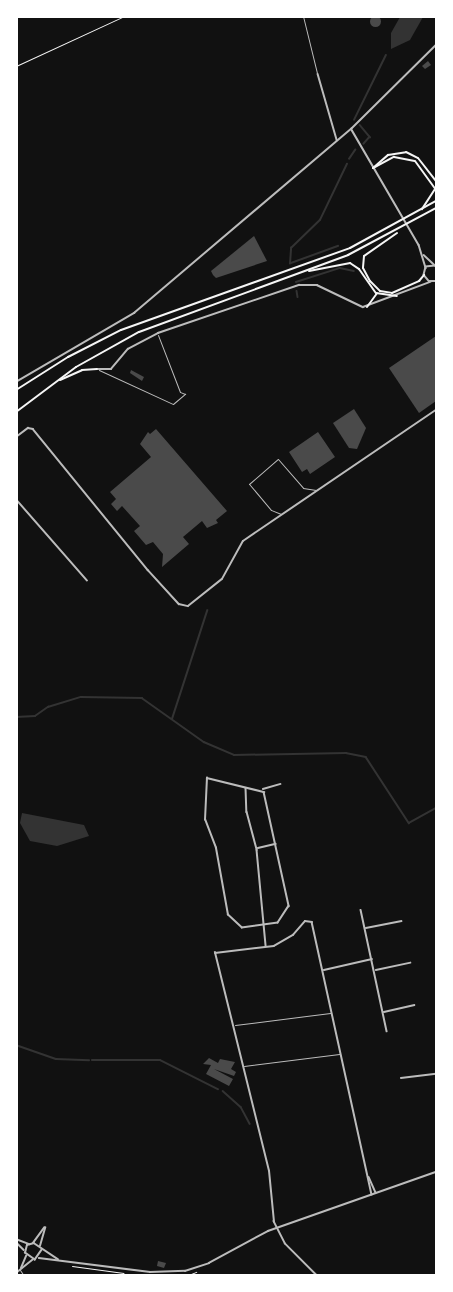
<!DOCTYPE html>
<html>
<head>
<meta charset="utf-8">
<style>
	body { margin:0 }
	#map { position:relative; width:453px; height:1292px; overflow:hidden; background:#111; font-family:"DM Sans",sans-serif }
	div>[style] { position:absolute }
	.water>* { inset:0; background:#333 }
	.stream>* { height:1.5px; margin:-0.75px; padding:0 0.75px; transform-origin:0.75px; border-radius:0.75px; background:#333 }
	.building>* { inset:0; background:#4a4a4a }
	.round { border-radius:50% }
	.path>* { height:1px; margin:-0.5px; padding:0 0.5px; transform-origin:0.5px; border-radius:0.5px; background:#f5f5f5 }
	.service>* { height:1px; margin:-0.5px; padding:0 0.5px; transform-origin:0.5px; border-radius:0.5px; background:#bcbcbc }
	.minor>* { height:1.5px; margin:-0.75px; padding:0 0.75px; transform-origin:0.75px; border-radius:0.75px; background:#bcbcbc }
	.tertiary>* { height:1.5px; margin:-0.75px; padding:0 0.75px; transform-origin:0.75px; border-radius:0.75px; background:#bcbcbc }
	.primary>* { height:2px; margin:-1px; padding:0 1px; transform-origin:1px; border-radius:1px; background:#f5f5f5 }
	span { translate:-50% -50%; white-space:nowrap; text-align:center; line-height:1.15; -webkit-text-stroke:6px #fff; paint-order:stroke }
	.frame { position:absolute; inset:0; border:18px solid #fff; pointer-events:none }
</style>
</head>
<body>
<div id="map">
	<div class="water">
		<div style="clip-path:polygon(400px 17px,423px 17px,410px 40px,391px 49px,391px 33px)"></div>
		<div style="clip-path:polygon(22px 813px,84px 825px,89px 836px,57px 846px,30px 841px,20px 823px)"></div>
	</div>
	<div class="stream">
		<div style="left:354px;top:120px;width:72px;rotate:-63.8deg"></div>
		<div style="left:360px;top:125px;width:16px;rotate:50deg"></div>
		<div style="left:370px;top:137px;width:9px;rotate:131deg"></div>
		<div style="left:349px;top:159px;width:11px;rotate:-56deg"></div>
		<div style="left:291px;top:263px;width:50px;rotate:-19.9deg"></div>
		<div style="left:290px;top:264px;width:16px;rotate:-86deg"></div>
		<div style="left:291px;top:248px;width:40px;rotate:-44deg"></div>
		<div style="left:320px;top:220px;width:62px;rotate:-64.3deg"></div>
		<div style="left:296px;top:282px;width:46px;rotate:-17.7deg"></div>
		<div style="left:340px;top:268px;width:14px;rotate:12deg"></div>
		<div style="left:297px;top:291px;width:6px;rotate:81deg"></div>
		<div style="left:16px;top:717px;width:19px;rotate:-3deg"></div>
		<div style="left:35px;top:716px;width:16px;rotate:-35deg"></div>
		<div style="left:48px;top:707px;width:34px;rotate:-17deg"></div>
		<div style="left:81px;top:697px;width:61px;rotate:0.9deg"></div>
		<div style="left:142px;top:698px;width:76px;rotate:35.4deg"></div>
		<div style="left:204px;top:742px;width:33px;rotate:23deg"></div>
		<div style="left:234px;top:755px;width:112px;rotate:-1deg"></div>
		<div style="left:346px;top:753px;width:20px;rotate:11deg"></div>
		<div style="left:366px;top:757px;width:79px;rotate:56.9deg"></div>
		<div style="left:409px;top:823px;width:31px;rotate:-29deg"></div>
		<div style="left:172px;top:719px;width:114px;rotate:-72deg"></div>
		<div style="left:16px;top:1045px;width:42px;rotate:19.3deg"></div>
		<div style="left:56px;top:1059px;width:33px;rotate:2deg"></div>
		<div style="left:92px;top:1060px;width:68px"></div>
		<div style="left:160px;top:1060px;width:65px;rotate:26.6deg"></div>
		<div style="left:223px;top:1091px;width:24px;rotate:42deg"></div>
		<div style="left:241px;top:1107px;width:19px;rotate:62deg"></div>
	</div>
	<div class="building">
		<div class="round" style="left:369.5px;top:15.5px;width:11px;height:11px"></div>
		<div style="clip-path:polygon(428px 61px,431px 65px,425px 69px,422px 66px)"></div>
		<div style="clip-path:polygon(254px 236px,267px 261px,216px 278px,213px 275px,211px 271px)"></div>
		<div style="clip-path:polygon(436px 336px,436px 401px,419px 413px,389px 368px)"></div>
		<div style="clip-path:polygon(131px 370px,144px 377px,142px 381px,130px 373px)"></div>
		<div style="clip-path:polygon(354px 409px,366px 428px,357px 449px,349px 448px,333px 423px)"></div>
		<div style="clip-path:polygon(156px 429px,227px 511px,216px 520px,218px 523px,207px 528px,202px 521px,183px 537px,189px 544px,162px 567px,163px 554px,153px 542px,146px 545px,134px 531px,140px 526px,122px 506px,117px 511px,111px 504px,116px 499px,110px 492px,151px 457px,140px 444px,148px 432px,150px 434px)"></div>
		<div style="clip-path:polygon(318px 432px,335px 457px,310px 474px,307px 469px,302px 472px,289px 452px)"></div>
		<div style="clip-path:polygon(209px 1058px,218px 1063px,220px 1059px,235px 1062px,231px 1069px,236px 1072px,234px 1076px,214px 1069px,233px 1079px,229px 1086px,206px 1074px,211px 1065px,203px 1064px)"></div>
		<div style="clip-path:polygon(158px 1261px,166px 1263px,164px 1268px,157px 1266px)"></div>
	</div>
	<div class="path">
		<div style="left:16px;top:66px;width:119px;rotate:-24.8deg"></div>
		<div style="left:72px;top:1266px;width:52px;rotate:7.7deg"></div>
		<div style="left:186px;top:1276px;width:11px;rotate:-22deg"></div>
	</div>
	<div class="service">
		<div style="left:303px;top:16px;width:59px;rotate:76.2deg"></div>
		<div style="left:99px;top:370px;width:81px;rotate:24.7deg"></div>
		<div style="left:173px;top:404px;width:16px;rotate:-40deg"></div>
		<div style="left:185px;top:394px;width:5px;rotate:-158deg"></div>
		<div style="left:180px;top:392px;width:61px;rotate:-111.1deg"></div>
		<div style="left:281px;top:514px;width:11px;rotate:-158deg"></div>
		<div style="left:271px;top:510px;width:34px;rotate:-130deg"></div>
		<div style="left:249px;top:484px;width:38px;rotate:-41deg"></div>
		<div style="left:278px;top:459px;width:38px;rotate:49deg"></div>
		<div style="left:303px;top:488px;width:13px;rotate:9deg"></div>
		<div style="left:235px;top:1025px;width:96px;rotate:-7.2deg"></div>
		<div style="left:244px;top:1066px;width:96px;rotate:-7.2deg"></div>
		<div style="left:20px;top:1270px;width:7px;rotate:56deg"></div>
	</div>
	<div class="minor">
		<div style="left:318px;top:74px;width:69px;rotate:73.9deg"></div>
		<div style="left:352px;top:130px;width:133px;rotate:59.8deg"></div>
		<div style="left:419px;top:245px;width:24px;rotate:73deg"></div>
		<div style="left:424px;top:255px;width:16px;rotate:43deg"></div>
		<div style="left:435px;top:266px;width:9px;rotate:174deg"></div>
		<div style="left:426px;top:267px;width:8px;rotate:104deg"></div>
		<div style="left:424px;top:275px;width:8px;rotate:50deg"></div>
		<div style="left:429px;top:281px;width:7px"></div>
		<div style="left:98px;top:369px;width:13px"></div>
		<div style="left:111px;top:369px;width:26px;rotate:-50deg"></div>
		<div style="left:128px;top:349px;width:34px;rotate:-28deg"></div>
		<div style="left:158px;top:333px;width:149px;rotate:-18.8deg"></div>
		<div style="left:299px;top:285px;width:18px"></div>
		<div style="left:317px;top:285px;width:51px;rotate:25.6deg"></div>
		<div style="left:363px;top:307px;width:72px;rotate:-20.5deg"></div>
		<div style="left:16px;top:382px;width:137px;rotate:-30.3deg"></div>
		<div style="left:134px;top:313px;width:285px;rotate:-40.3deg"></div>
		<div style="left:351px;top:129px;width:120px;rotate:-44.7deg"></div>
		<div style="left:16px;top:437px;width:15px;rotate:-37deg"></div>
		<div style="left:28px;top:428px;width:5px;rotate:11deg"></div>
		<div style="left:33px;top:429px;width:182px;rotate:50.8deg"></div>
		<div style="left:148px;top:570px;width:46px;rotate:47.6deg"></div>
		<div style="left:179px;top:604px;width:9px;rotate:13deg"></div>
		<div style="left:188px;top:606px;width:43px;rotate:-38.5deg"></div>
		<div style="left:222px;top:579px;width:43px;rotate:-61.1deg"></div>
		<div style="left:243px;top:541px;width:233px;rotate:-34.2deg"></div>
		<div style="left:16px;top:499px;width:108px;rotate:48.8deg"></div>
		<div style="left:207px;top:778px;width:59px;rotate:13.8deg"></div>
		<div style="left:264px;top:792px;width:117px;rotate:77.6deg"></div>
		<div style="left:289px;top:906px;width:20px;rotate:123deg"></div>
		<div style="left:278px;top:923px;width:36px;rotate:172deg"></div>
		<div style="left:242px;top:928px;width:19px;rotate:-137deg"></div>
		<div style="left:228px;top:915px;width:68px;rotate:-100.2deg"></div>
		<div style="left:216px;top:848px;width:30px;rotate:-111deg"></div>
		<div style="left:205px;top:820px;width:42px;rotate:-87.3deg"></div>
		<div style="left:246px;top:788px;width:24px;rotate:88deg"></div>
		<div style="left:247px;top:812px;width:39px;rotate:75deg"></div>
		<div style="left:257px;top:850px;width:96px;rotate:84.6deg"></div>
		<div style="left:263px;top:789px;width:18px;rotate:-16deg"></div>
		<div style="left:258px;top:848px;width:18px;rotate:-13deg"></div>
		<div style="left:361px;top:910px;width:124px;rotate:77.9deg"></div>
		<div style="left:366px;top:928px;width:36px;rotate:-11deg"></div>
		<div style="left:324px;top:970px;width:49px;rotate:-12.9deg"></div>
		<div style="left:376px;top:970px;width:35px;rotate:-12deg"></div>
		<div style="left:384px;top:1012px;width:31px;rotate:-13deg"></div>
		<div style="left:401px;top:1078px;width:35px;rotate:-7deg"></div>
		<div style="left:369px;top:1177px;width:17px;rotate:66deg"></div>
		<div style="left:33px;top:1243px;width:19px;rotate:-54deg"></div>
		<div style="left:40px;top:1246px;width:19px;rotate:-74deg"></div>
		<div style="left:21px;top:1268px;width:13px;rotate:-67deg"></div>
		<div style="left:16px;top:1273px;width:21px;rotate:-39deg"></div>
		<div style="left:317px;top:1276px;width:45px;rotate:-135deg"></div>
		<div style="left:285px;top:1244px;width:25px;rotate:-117deg"></div>
		<div style="left:274px;top:1222px;width:51px;rotate:-95.6deg"></div>
		<div style="left:269px;top:1171px;width:225px;rotate:-103.9deg"></div>
		<div style="left:215px;top:953px;width:59px;rotate:-6.8deg"></div>
		<div style="left:274px;top:946px;width:22px;rotate:-30deg"></div>
		<div style="left:293px;top:935px;width:18px;rotate:-49deg"></div>
		<div style="left:305px;top:921px;width:7px;rotate:8deg"></div>
		<div style="left:312px;top:922px;width:279px;rotate:77.6deg"></div>
	</div>
	<div class="tertiary">
		<div style="left:16px;top:1239px;width:14px;rotate:21deg"></div>
		<div style="left:16px;top:1242px;width:11px;rotate:45deg"></div>
		<div style="left:42px;top:1250px;width:12px;rotate:125deg"></div>
		<div style="left:35px;top:1260px;width:12px;rotate:-145deg"></div>
		<div style="left:25px;top:1253px;width:8px;rotate:-76deg"></div>
		<div style="left:27px;top:1245px;width:7px;rotate:-16deg"></div>
		<div style="left:34px;top:1243px;width:29px;rotate:34deg"></div>
		<div style="left:39px;top:1258px;width:112px;rotate:7.2deg"></div>
		<div style="left:150px;top:1272px;width:35px;rotate:-2deg"></div>
		<div style="left:185px;top:1271px;width:25px;rotate:-18deg"></div>
		<div style="left:209px;top:1263px;width:67px;rotate:-28.5deg"></div>
		<div style="left:268px;top:1231px;width:178px;rotate:-19.4deg"></div>
	</div>
	<div class="primary">
		<div style="left:373px;top:168px;width:24px;rotate:-28deg"></div>
		<div style="left:394px;top:157px;width:21px;rotate:11deg"></div>
		<div style="left:415px;top:161px;width:34px;rotate:54deg"></div>
		<div style="left:435px;top:189px;width:24px;rotate:123deg"></div>
		<div style="left:373px;top:168px;width:20px;rotate:-41deg"></div>
		<div style="left:388px;top:155px;width:18px;rotate:-9deg"></div>
		<div style="left:406px;top:152px;width:13px;rotate:27deg"></div>
		<div style="left:418px;top:158px;width:29px;rotate:52deg"></div>
		<div style="left:397px;top:233px;width:40px;rotate:145.1deg"></div>
		<div style="left:364px;top:256px;width:12px;rotate:95deg"></div>
		<div style="left:363px;top:268px;width:15px;rotate:62deg"></div>
		<div style="left:370px;top:281px;width:14px;rotate:45deg"></div>
		<div style="left:380px;top:291px;width:12px;rotate:9deg"></div>
		<div style="left:392px;top:293px;width:30px;rotate:-24deg"></div>
		<div style="left:419px;top:281px;width:8px;rotate:-50deg"></div>
		<div style="left:309px;top:271px;width:42px;rotate:-11deg"></div>
		<div style="left:350px;top:263px;width:11px;rotate:34deg"></div>
		<div style="left:359px;top:269px;width:29px;rotate:55deg"></div>
		<div style="left:376px;top:293px;width:21px;rotate:8deg"></div>
		<div style="left:367px;top:307px;width:17px;rotate:-54deg"></div>
		<div style="left:60px;top:380px;width:24px;rotate:-24deg"></div>
		<div style="left:82px;top:370px;width:15px;rotate:-4deg"></div>
		<div style="left:16px;top:390px;width:62px;rotate:-32.4deg"></div>
		<div style="left:68px;top:357px;width:59px;rotate:-27deg"></div>
		<div style="left:121px;top:330px;width:243px;rotate:-19.7deg"></div>
		<div style="left:350px;top:248px;width:98px;rotate:-28.7deg"></div>
		<div style="left:16px;top:412px;width:75px;rotate:-36.9deg"></div>
		<div style="left:76px;top:367px;width:72px;rotate:-29.1deg"></div>
		<div style="left:139px;top:332px;width:223px;rotate:-20.2deg"></div>
		<div style="left:348px;top:255px;width:100px;rotate:-28.1deg"></div>
	</div>
	<div class="frame"></div>
</div>
</body>
</html>
